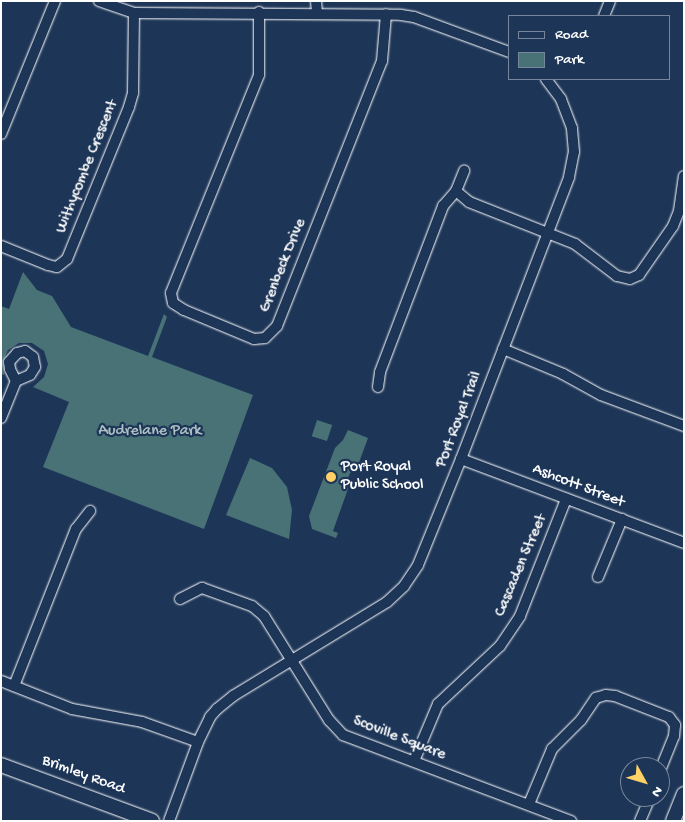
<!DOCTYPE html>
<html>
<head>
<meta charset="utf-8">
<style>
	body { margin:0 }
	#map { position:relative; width:685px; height:822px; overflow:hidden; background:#1d3557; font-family:"Gochi Hand",sans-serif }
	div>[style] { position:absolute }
	.green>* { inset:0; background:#497277; transform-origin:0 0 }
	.roads { filter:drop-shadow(0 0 1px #fff) drop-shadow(0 0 1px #fff) }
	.minor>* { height:10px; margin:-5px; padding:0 5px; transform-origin:5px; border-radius:5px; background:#1d3557 }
	.major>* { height:14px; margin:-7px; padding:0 7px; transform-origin:7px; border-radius:7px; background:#1d3557 }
	.dots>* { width:14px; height:14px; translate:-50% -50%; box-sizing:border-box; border:2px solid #1d3557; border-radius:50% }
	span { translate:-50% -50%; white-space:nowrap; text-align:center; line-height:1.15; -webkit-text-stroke:4.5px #1d3557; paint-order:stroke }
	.street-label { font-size:16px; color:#fff }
	.park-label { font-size:16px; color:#adc0c2 }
	.poi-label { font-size:16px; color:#fff }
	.left { translate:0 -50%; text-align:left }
	.frame { position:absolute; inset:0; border:2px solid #fff; pointer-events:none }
	.legend { position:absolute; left:508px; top:15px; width:162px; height:65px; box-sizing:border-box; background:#1d3557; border:1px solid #77869a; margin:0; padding:6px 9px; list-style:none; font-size:15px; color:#fff }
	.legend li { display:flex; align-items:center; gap:10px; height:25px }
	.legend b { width:25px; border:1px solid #77869a }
	.north { position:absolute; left:620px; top:757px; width:50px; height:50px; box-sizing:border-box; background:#1d3557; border:1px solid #77869a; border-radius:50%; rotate:129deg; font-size:14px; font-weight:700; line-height:20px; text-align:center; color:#fff }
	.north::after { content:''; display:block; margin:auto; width:18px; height:22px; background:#ffd166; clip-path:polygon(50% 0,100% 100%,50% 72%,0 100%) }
</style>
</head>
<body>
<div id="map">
	<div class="green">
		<div style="clip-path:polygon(23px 272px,37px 290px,52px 296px,71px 327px,148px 356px,164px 314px,167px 317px,152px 357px,253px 395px,204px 529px,43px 467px,69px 402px,33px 387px,44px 377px,48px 364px,44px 351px,32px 343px,19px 343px,8px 350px,3px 361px,4px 375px,1px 374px,1px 306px,9px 309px)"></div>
		<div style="left:317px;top:420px;width:16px;height:17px;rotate:18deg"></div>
		<div style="clip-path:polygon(348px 430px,368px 438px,357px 468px,350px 473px,346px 483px,348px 489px,333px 531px,338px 533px,336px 538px,312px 529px,309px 516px,335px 448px,343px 440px)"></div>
		<div style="clip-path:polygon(250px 458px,272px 468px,287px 487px,292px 510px,289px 539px,226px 515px)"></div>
	</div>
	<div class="roads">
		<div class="minor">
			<div style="left:99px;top:1px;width:37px;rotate:19deg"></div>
			<div style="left:134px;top:13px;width:267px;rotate:0.4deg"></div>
			<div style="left:401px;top:15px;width:13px;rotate:9deg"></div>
			<div style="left:414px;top:17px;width:101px;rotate:20.2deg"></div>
			<div style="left:316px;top:1px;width:12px;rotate:85deg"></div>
			<div style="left:259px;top:12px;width:63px;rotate:90deg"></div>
			<div style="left:259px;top:75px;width:235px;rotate:112deg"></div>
			<div style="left:171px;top:293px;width:10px;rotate:79deg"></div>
			<div style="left:173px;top:303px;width:13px;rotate:32deg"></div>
			<div style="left:184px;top:310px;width:76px;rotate:22.5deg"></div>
			<div style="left:254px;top:339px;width:11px;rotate:-5deg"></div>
			<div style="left:265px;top:338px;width:17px;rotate:-45deg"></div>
			<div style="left:277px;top:326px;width:285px;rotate:-68.4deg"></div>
			<div style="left:382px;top:61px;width:47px;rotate:-85.1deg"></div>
			<div style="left:604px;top:16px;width:16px;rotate:-68deg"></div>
			<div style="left:1px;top:134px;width:144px;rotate:-67.9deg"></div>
			<div style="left:456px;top:191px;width:22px;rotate:-68deg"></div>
			<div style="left:1px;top:246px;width:51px;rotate:22deg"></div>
			<div style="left:48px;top:265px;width:9px;rotate:13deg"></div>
			<div style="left:57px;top:267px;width:13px;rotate:-39deg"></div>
			<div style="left:67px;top:259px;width:164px;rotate:-67.8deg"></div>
			<div style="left:129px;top:107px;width:15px;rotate:-74deg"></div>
			<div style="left:133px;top:93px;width:80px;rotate:-89.3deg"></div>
			<div style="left:503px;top:349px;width:65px;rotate:22.6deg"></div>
			<div style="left:563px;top:374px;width:43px;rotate:28.9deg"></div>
			<div style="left:601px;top:395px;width:89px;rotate:20.5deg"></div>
			<div style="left:25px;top:351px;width:10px;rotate:37deg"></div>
			<div style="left:33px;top:357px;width:10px;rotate:79deg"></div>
			<div style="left:35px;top:367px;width:9px;rotate:122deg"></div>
			<div style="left:30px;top:375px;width:15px;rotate:157deg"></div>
			<div style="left:16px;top:381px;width:13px;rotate:-117deg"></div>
			<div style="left:10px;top:369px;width:7px;rotate:-98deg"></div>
			<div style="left:9px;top:362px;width:12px;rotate:-48deg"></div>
			<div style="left:17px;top:353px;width:8px;rotate:-14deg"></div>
			<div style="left:378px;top:387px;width:15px;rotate:-82deg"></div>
			<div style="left:380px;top:372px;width:178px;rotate:-69.2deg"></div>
			<div style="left:443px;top:206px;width:20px;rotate:-49deg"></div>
			<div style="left:456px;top:191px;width:17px;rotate:40deg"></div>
			<div style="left:469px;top:202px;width:114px;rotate:21.6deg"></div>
			<div style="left:575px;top:244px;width:53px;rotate:37.3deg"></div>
			<div style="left:617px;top:276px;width:13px;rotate:13deg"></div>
			<div style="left:630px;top:279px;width:10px;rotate:-24deg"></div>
			<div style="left:639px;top:275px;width:60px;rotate:-55.2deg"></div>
			<div style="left:673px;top:226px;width:16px;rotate:-68deg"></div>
			<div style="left:679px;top:211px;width:35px;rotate:-82deg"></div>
			<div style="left:1px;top:418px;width:40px;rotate:-68deg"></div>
			<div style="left:461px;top:459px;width:238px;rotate:20.6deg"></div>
			<div style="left:598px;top:577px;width:63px;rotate:-67.5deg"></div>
			<div style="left:180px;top:599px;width:25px;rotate:-27deg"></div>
			<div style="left:202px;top:588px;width:53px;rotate:19.8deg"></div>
			<div style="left:252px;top:606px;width:16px;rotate:40deg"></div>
			<div style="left:264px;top:616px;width:123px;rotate:58deg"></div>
			<div style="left:329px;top:720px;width:21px;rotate:47deg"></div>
			<div style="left:343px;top:735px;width:244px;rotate:20.7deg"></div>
			<div style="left:1px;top:681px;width:76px;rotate:21.5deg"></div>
			<div style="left:72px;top:709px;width:71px;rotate:10.5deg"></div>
			<div style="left:142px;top:722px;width:59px;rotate:19.7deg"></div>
			<div style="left:14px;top:686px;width:169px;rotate:-68.5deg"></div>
			<div style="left:76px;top:529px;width:23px;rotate:-52deg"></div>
			<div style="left:414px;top:761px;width:62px;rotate:-67.2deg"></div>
			<div style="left:438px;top:704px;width:85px;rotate:-43.1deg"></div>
			<div style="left:500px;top:646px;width:36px;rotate:-56deg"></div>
			<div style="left:520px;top:616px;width:126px;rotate:-68.5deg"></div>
			<div style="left:529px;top:804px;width:60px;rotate:-67.3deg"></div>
			<div style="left:552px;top:749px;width:41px;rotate:-45deg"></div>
			<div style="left:581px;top:720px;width:27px;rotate:-56deg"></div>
			<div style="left:596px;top:698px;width:10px;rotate:-17deg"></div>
			<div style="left:606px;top:695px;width:9px;rotate:6deg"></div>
			<div style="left:615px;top:696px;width:58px;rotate:21.3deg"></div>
			<div style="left:669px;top:717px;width:10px;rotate:53deg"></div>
			<div style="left:675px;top:725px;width:11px;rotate:95deg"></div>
			<div style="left:674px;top:736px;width:38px;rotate:112deg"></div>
			<div style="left:169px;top:821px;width:84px;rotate:-69.8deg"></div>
			<div style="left:198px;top:742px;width:28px;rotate:-64deg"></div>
			<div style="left:210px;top:717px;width:11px;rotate:-49deg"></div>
			<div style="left:217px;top:709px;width:21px;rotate:-39deg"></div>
			<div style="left:233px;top:696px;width:180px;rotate:-31.4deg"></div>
			<div style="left:387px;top:602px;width:23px;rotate:-43deg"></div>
			<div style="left:404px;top:586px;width:25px;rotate:-56deg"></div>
			<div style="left:418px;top:565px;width:114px;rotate:-67.9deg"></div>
			<div style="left:461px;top:459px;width:302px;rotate:-69deg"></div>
			<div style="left:569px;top:177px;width:25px;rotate:-79deg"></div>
			<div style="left:574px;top:152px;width:24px;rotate:-95deg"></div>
			<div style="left:572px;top:128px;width:31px;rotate:-111deg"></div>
			<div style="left:561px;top:99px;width:25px;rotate:-127deg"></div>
			<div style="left:640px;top:821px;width:26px;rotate:-67deg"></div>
		</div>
		<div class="major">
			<div style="left:1px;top:765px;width:161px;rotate:20.3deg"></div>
			<div style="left:673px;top:821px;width:29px;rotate:-68deg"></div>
		</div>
	</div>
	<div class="dots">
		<div style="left:331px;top:477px;background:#ffd166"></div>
	</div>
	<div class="street-label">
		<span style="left:88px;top:167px;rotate:-68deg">Withycombe Crescent</span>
		<span style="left:284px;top:266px;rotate:-68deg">Grenbeck Drive</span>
		<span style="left:460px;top:420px;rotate:-69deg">Port Royal Trail</span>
		<span style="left:578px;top:487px;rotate:21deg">Ashcott Street</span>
		<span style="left:522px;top:566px;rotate:-67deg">Cascaden Street</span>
		<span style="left:399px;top:739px;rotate:21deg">Scoville Square</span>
		<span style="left:83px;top:776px;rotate:20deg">Brimley Road</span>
	</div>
	<div class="park-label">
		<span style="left:150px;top:432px">Audrelane Park</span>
	</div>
	<div class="poi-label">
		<span class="left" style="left:341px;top:477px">Port Royal<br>Public School</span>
	</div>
	<div class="frame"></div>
	<ul class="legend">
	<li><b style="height:6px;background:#1d3557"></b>Road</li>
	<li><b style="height:14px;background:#497277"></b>Park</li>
	</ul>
	<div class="north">N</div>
</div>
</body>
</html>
